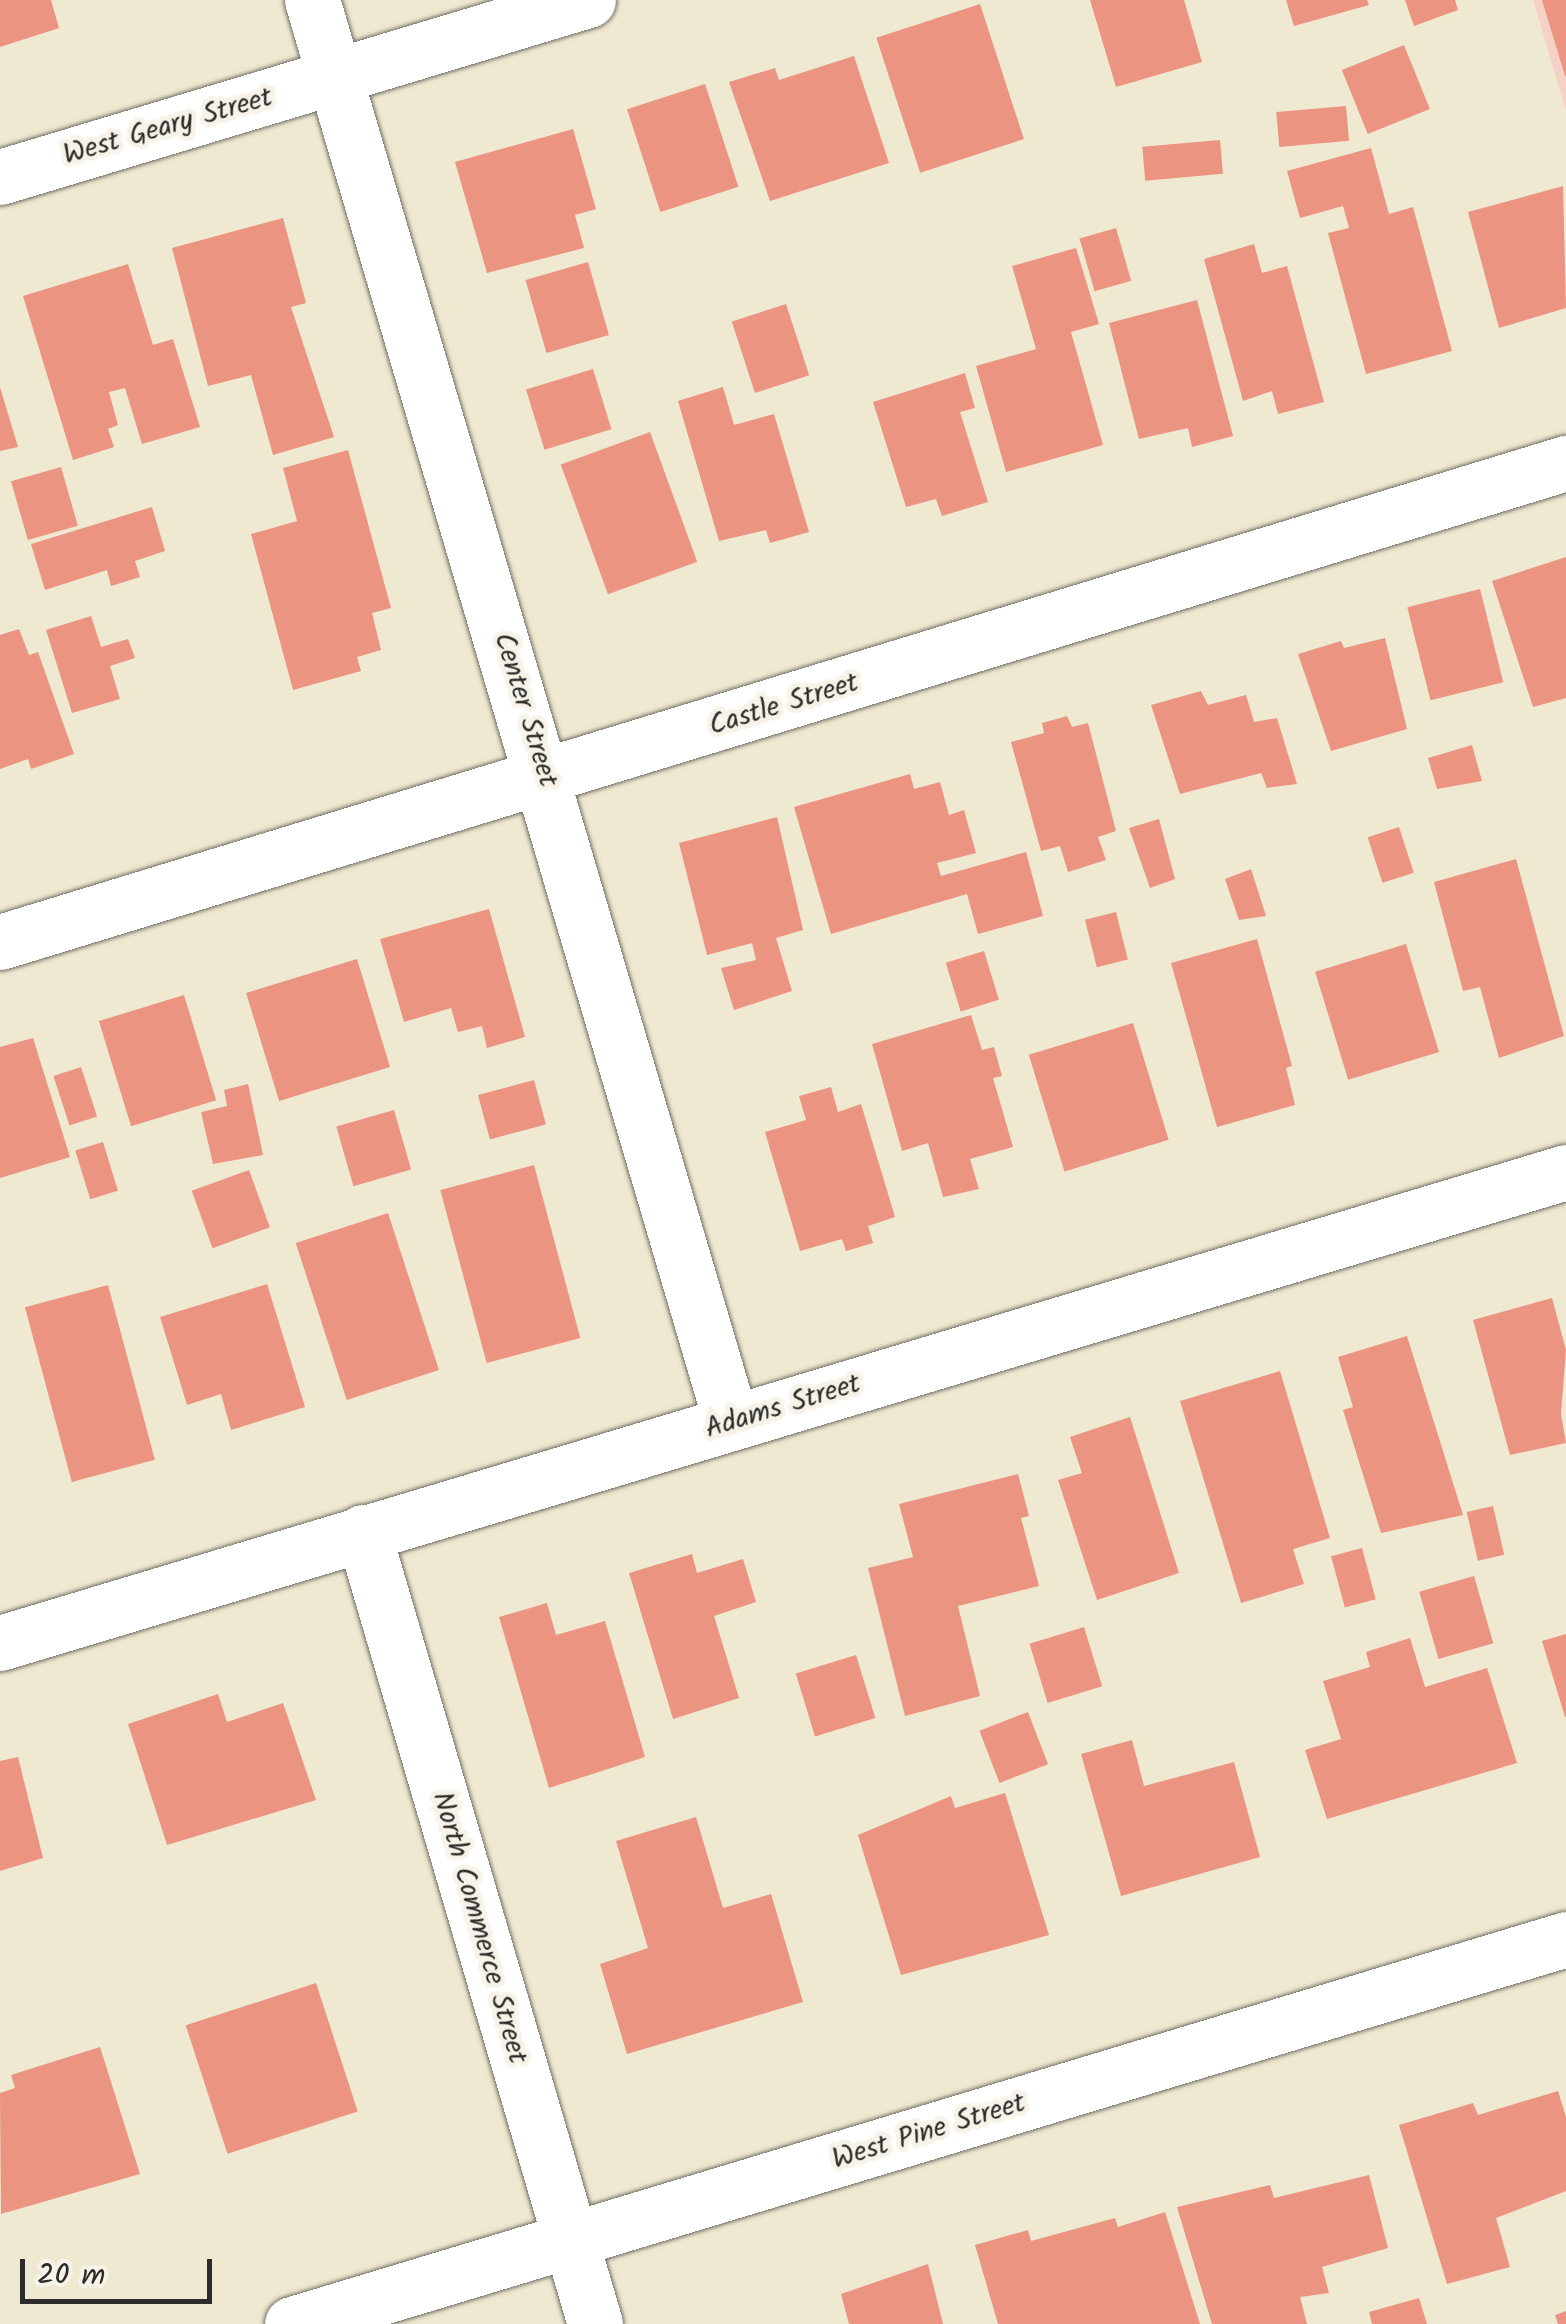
<!DOCTYPE html>
<html>
<head>
<meta charset="utf-8">
<style>
	body { margin:0 }
	#map { position:relative; width:1566px; height:2324px; overflow:hidden; background:#f0e9d1; font-family:Kalam,sans-serif }
	div>[style] { position:absolute }
	.built>* { inset:0; background:#f6d1c5 }
	.building>* { inset:0; background:#eb9482; transform-origin:0 0 }
	.roads { filter:drop-shadow(0 0 2px #706e65) drop-shadow(0 0 2px #706e65) }
	.street>* { height:55px; margin:-27.5px; padding:0 27.5px; transform-origin:27.5px; border-radius:27.5px; background:#fff }
	span { translate:-50% -50%; white-space:nowrap; text-align:center; line-height:1.15; -webkit-text-stroke:10px #f7f3e8; paint-order:stroke }
	.street-label { font-size:28px; color:#2b2b2b }
	.scale { position:absolute; left:20px; top:2259px; width:192px; height:45px; box-sizing:border-box; border:5px solid #2b2b2b; border-top:0; padding-left:12px; font-size:30px; line-height:35px; white-space:nowrap; color:#2b2b2b; -webkit-text-stroke:8px #f7f3e8; paint-order:stroke }
</style>
</head>
<body>
<div id="map">
	<div class="built">
		<div style="clip-path:polygon(1533px 0,1566px 0,1566px 111px)"></div>
	</div>
	<div class="building">
		<div style="clip-path:polygon(0 0,51px 0,59px 28px,0 47px)"></div>
		<div style="clip-path:polygon(1090px 0,1184px 0,1202px 62px,1116px 87px)"></div>
		<div style="clip-path:polygon(1286px 0,1367px 0,1369px 5px,1294px 26px)"></div>
		<div style="clip-path:polygon(1405px 0,1455px 0,1458px 10px,1414px 26px)"></div>
		<div style="clip-path:polygon(1542px 0,1566px 0,1566px 76px,1565px 76px)"></div>
		<div style="left:980px;top:4px;width:142px;height:109px;rotate:72deg"></div>
		<div style="left:1404px;top:45px;width:69px;height:67px;rotate:68deg"></div>
		<div style="clip-path:polygon(854px 56px,889px 163px,770px 201px,729px 82px,775px 68px,779px 80px)"></div>
		<div style="left:705px;top:84px;width:108px;height:82px;rotate:72deg"></div>
		<div style="left:1346px;top:106px;width:35px;height:70px;rotate:85deg"></div>
		<div style="clip-path:polygon(573px 129px,596px 209px,575px 215px,584px 248px,487px 273px,455px 162px)"></div>
		<div style="left:1220px;top:140px;width:34px;height:78px;rotate:85deg"></div>
		<div style="clip-path:polygon(1371px 148px,1389px 214px,1413px 207px,1452px 351px,1366px 374px,1328px 233px,1349px 228px,1343px 206px,1300px 218px,1287px 171px)"></div>
		<div style="clip-path:polygon(1563px 186px,1566px 308px,1499px 328px,1468px 212px)"></div>
		<div style="clip-path:polygon(283px 218px,306px 303px,291px 307px,334px 437px,273px 455px,251px 375px,208px 386px,172px 248px)"></div>
		<div style="left:1116px;top:228px;width:55px;height:38px;rotate:74deg"></div>
		<div style="clip-path:polygon(1254px 244px,1262px 273px,1287px 266px,1324px 402px,1278px 414px,1272px 391px,1243px 401px,1204px 259px)"></div>
		<div style="clip-path:polygon(1076px 248px,1099px 324px,1071px 332px,1103px 445px,1006px 472px,976px 366px,1036px 349px,1012px 266px)"></div>
		<div style="left:588px;top:262px;width:76px;height:65px;rotate:74deg"></div>
		<div style="clip-path:polygon(128px 264px,153px 345px,173px 339px,200px 427px,142px 444px,125px 388px,109px 392px,118px 425px,108px 429px,114px 447px,73px 460px,23px 296px)"></div>
		<div style="clip-path:polygon(1197px 300px,1233px 436px,1192px 447px,1188px 428px,1139px 439px,1109px 323px)"></div>
		<div style="left:786px;top:304px;width:75px;height:57px;rotate:72deg"></div>
		<div style="left:593px;top:369px;width:63px;height:70px;rotate:73deg"></div>
		<div style="clip-path:polygon(965px 373px,975px 408px,960px 412px,988px 502px,942px 516px,936px 499px,906px 507px,873px 402px)"></div>
		<div style="clip-path:polygon(0 387px,18px 447px,0 451px)"></div>
		<div style="clip-path:polygon(723px 387px,734px 425px,774px 414px,809px 532px,770px 543px,766px 530px,719px 541px,678px 401px)"></div>
		<div style="left:650px;top:432px;width:138px;height:95px;rotate:70deg"></div>
		<div style="clip-path:polygon(348px 450px,391px 608px,372px 613px,381px 650px,357px 657px,361px 671px,293px 690px,251px 534px,297px 521px,283px 468px)"></div>
		<div style="left:61px;top:467px;width:61px;height:52px;rotate:74deg"></div>
		<div style="clip-path:polygon(152px 507px,165px 551px,135px 561px,140px 577px,111px 586px,107px 570px,45px 590px,31px 544px)"></div>
		<div style="clip-path:polygon(1566px 557px,1566px 698px,1533px 707px,1492px 581px)"></div>
		<div style="left:1480px;top:589px;width:96px;height:75px;rotate:76deg"></div>
		<div style="clip-path:polygon(91px 616px,101px 647px,128px 639px,135px 658px,110px 666px,120px 699px,72px 713px,46px 630px)"></div>
		<div style="clip-path:polygon(19px 629px,29px 655px,38px 652px,74px 754px,31px 769px,28px 759px,0 769px,0 635px)"></div>
		<div style="clip-path:polygon(1385px 638px,1407px 729px,1331px 751px,1298px 654px,1341px 641px,1344px 648px)"></div>
		<div style="clip-path:polygon(1201px 691px,1208px 705px,1246px 695px,1254px 722px,1277px 718px,1297px 784px,1267px 788px,1261px 773px,1180px 794px,1151px 705px)"></div>
		<div style="clip-path:polygon(1067px 716px,1072px 727px,1088px 723px,1116px 831px,1098px 837px,1106px 860px,1068px 872px,1060px 846px,1041px 851px,1011px 742px,1044px 733px,1042px 723px)"></div>
		<div style="clip-path:polygon(1472px 745px,1482px 781px,1437px 789px,1428px 758px)"></div>
		<div style="clip-path:polygon(910px 774px,914px 789px,940px 782px,949px 815px,964px 810px,976px 853px,937px 863px,941px 876px,1026px 852px,1043px 916px,978px 934px,967px 894px,831px 934px,794px 807px)"></div>
		<div style="clip-path:polygon(777px 817px,803px 930px,776px 938px,792px 991px,734px 1010px,721px 968px,756px 960px,752px 943px,707px 955px,679px 843px)"></div>
		<div style="clip-path:polygon(1159px 819px,1175px 879px,1150px 888px,1129px 828px)"></div>
		<div style="left:1399px;top:827px;width:48px;height:33px;rotate:72deg"></div>
		<div style="clip-path:polygon(1516px 859px,1564px 1036px,1499px 1058px,1480px 987px,1463px 991px,1434px 882px)"></div>
		<div style="clip-path:polygon(1251px 869px,1266px 916px,1239px 920px,1225px 879px)"></div>
		<div style="clip-path:polygon(489px 909px,525px 1037px,487px 1048px,482px 1026px,458px 1032px,451px 1008px,404px 1022px,380px 939px)"></div>
		<div style="left:1116px;top:912px;width:49px;height:32px;rotate:76deg"></div>
		<div style="clip-path:polygon(1257px 939px,1292px 1066px,1286px 1068px,1295px 1105px,1217px 1127px,1171px 963px)"></div>
		<div style="left:1406px;top:944px;width:113px;height:95px;rotate:73deg"></div>
		<div style="left:984px;top:951px;width:51px;height:40px;rotate:73deg"></div>
		<div style="left:357px;top:959px;width:113px;height:116px;rotate:73deg"></div>
		<div style="left:184px;top:995px;width:110px;height:89px;rotate:73deg"></div>
		<div style="clip-path:polygon(971px 1015px,982px 1050px,994px 1047px,1002px 1076px,993px 1078px,1013px 1147px,970px 1159px,979px 1189px,943px 1197px,928px 1143px,902px 1151px,872px 1044px)"></div>
		<div style="left:1133px;top:1023px;width:122px;height:109px;rotate:73deg"></div>
		<div style="clip-path:polygon(33px 1038px,70px 1157px,0 1178px,0 1047px)"></div>
		<div style="left:81px;top:1067px;width:52px;height:29px;rotate:72deg"></div>
		<div style="left:534px;top:1080px;width:46px;height:58px;rotate:75deg"></div>
		<div style="clip-path:polygon(248px 1084px,263px 1155px,213px 1164px,201px 1112px,227px 1106px,224px 1090px)"></div>
		<div style="clip-path:polygon(831px 1087px,838px 1112px,861px 1104px,895px 1217px,868px 1226px,873px 1243px,846px 1251px,842px 1239px,800px 1251px,765px 1132px,806px 1120px,799px 1096px)"></div>
		<div style="left:394px;top:1110px;width:62px;height:60px;rotate:74deg"></div>
		<div style="left:103px;top:1142px;width:51px;height:29px;rotate:73deg"></div>
		<div style="left:534px;top:1165px;width:179px;height:97px;rotate:75deg"></div>
		<div style="left:249px;top:1170px;width:61px;height:61px;rotate:70deg"></div>
		<div style="left:388px;top:1213px;width:165px;height:97px;rotate:72deg"></div>
		<div style="clip-path:polygon(267px 1284px,305px 1407px,231px 1430px,221px 1394px,187px 1405px,160px 1317px)"></div>
		<div style="left:108px;top:1285px;width:181px;height:86px;rotate:75deg"></div>
		<div style="clip-path:polygon(1552px 1298px,1566px 1350px,1561px 1414px,1566px 1443px,1510px 1455px,1473px 1320px)"></div>
		<div style="clip-path:polygon(1407px 1336px,1463px 1515px,1381px 1533px,1343px 1410px,1353px 1407px,1338px 1357px)"></div>
		<div style="clip-path:polygon(1280px 1371px,1330px 1538px,1293px 1549px,1304px 1584px,1241px 1603px,1180px 1401px)"></div>
		<div style="clip-path:polygon(1130px 1417px,1179px 1573px,1097px 1600px,1058px 1480px,1082px 1473px,1070px 1437px)"></div>
		<div style="clip-path:polygon(1018px 1474px,1029px 1516px,1021px 1518px,1039px 1586px,958px 1606px,980px 1696px,905px 1716px,868px 1568px,913px 1557px,899px 1504px)"></div>
		<div style="left:1493px;top:1506px;width:50px;height:27px;rotate:77deg"></div>
		<div style="left:1362px;top:1548px;width:53px;height:32px;rotate:75deg"></div>
		<div style="clip-path:polygon(692px 1554px,697px 1573px,743px 1559px,756px 1602px,714px 1616px,739px 1698px,673px 1719px,629px 1573px)"></div>
		<div style="left:1474px;top:1576px;width:70px;height:57px;rotate:74deg"></div>
		<div style="clip-path:polygon(547px 1603px,556px 1635px,605px 1621px,645px 1757px,549px 1788px,499px 1617px)"></div>
		<div style="left:1084px;top:1627px;width:62px;height:57px;rotate:73deg"></div>
		<div style="clip-path:polygon(1566px 1634px,1566px 1717px,1565px 1717px,1542px 1641px)"></div>
		<div style="clip-path:polygon(1410px 1638px,1425px 1687px,1487px 1668px,1517px 1763px,1327px 1819px,1305px 1750px,1341px 1739px,1323px 1681px,1370px 1667px,1366px 1652px)"></div>
		<div style="left:856px;top:1655px;width:66px;height:63px;rotate:73deg"></div>
		<div style="clip-path:polygon(218px 1694px,227px 1722px,283px 1703px,316px 1800px,167px 1845px,128px 1724px)"></div>
		<div style="left:1028px;top:1712px;width:56px;height:52px;rotate:69deg"></div>
		<div style="clip-path:polygon(1132px 1740px,1144px 1786px,1234px 1762px,1260px 1857px,1121px 1896px,1081px 1754px)"></div>
		<div style="clip-path:polygon(18px 1757px,43px 1858px,0 1871px,0 1761px)"></div>
		<div style="clip-path:polygon(1005px 1793px,1049px 1935px,901px 1975px,858px 1835px,951px 1796px,955px 1808px)"></div>
		<div style="clip-path:polygon(696px 1817px,723px 1908px,771px 1894px,803px 2002px,627px 2054px,600px 1964px,648px 1948px,616px 1841px)"></div>
		<div style="left:316px;top:1983px;width:135px;height:137px;rotate:72deg"></div>
		<div style="clip-path:polygon(100px 2047px,140px 2174px,1px 2214px,0 2093px,15px 2088px,11px 2075px)"></div>
		<div style="clip-path:polygon(1558px 2091px,1566px 2117px,1566px 2191px,1496px 2218px,1510px 2267px,1447px 2284px,1399px 2125px,1473px 2103px,1478px 2115px)"></div>
		<div style="clip-path:polygon(1369px 2175px,1388px 2248px,1322px 2267px,1329px 2293px,1300px 2297px,1307px 2324px,1212px 2324px,1177px 2207px,1270px 2185px,1274px 2198px)"></div>
		<div style="clip-path:polygon(1165px 2212px,1200px 2324px,998px 2324px,975px 2245px,1028px 2230px,1031px 2241px,1115px 2218px,1118px 2227px)"></div>
		<div style="clip-path:polygon(928px 2264px,943px 2324px,849px 2324px,841px 2294px)"></div>
		<div style="clip-path:polygon(1419px 2298px,1427px 2324px,1372px 2324px,1369px 2312px)"></div>
		<div style="clip-path:polygon(1566px 2311px,1566px 2324px,1558px 2324px,1555px 2315px)"></div>
	</div>
	<div class="roads">
		<div class="street">
			<div style="left:312px;top:0;width:1482px;rotate:73.58deg"></div>
			<div style="left:0;top:177px;width:614px;rotate:-16.75deg"></div>
			<div style="left:0;top:942px;width:1638px;rotate:-17.01deg"></div>
			<div style="left:363px;top:1532px;width:825px;rotate:73.67deg"></div>
			<div style="left:0;top:1643px;width:1635px;rotate:-16.74deg"></div>
			<div style="left:292px;top:2324px;width:1331px;rotate:-16.81deg"></div>
		</div>
	</div>
	<div class="street-label">
		<span style="left:168px;top:127px;rotate:-16deg">West Geary Street</span>
		<span style="left:784px;top:705px;rotate:-17deg">Castle Street</span>
		<span style="left:525px;top:710px;rotate:73deg">Center Street</span>
		<span style="left:783px;top:1407px;rotate:-17deg">Adams Street</span>
		<span style="left:479px;top:1928px;rotate:74deg">North Commerce Street</span>
		<span style="left:929px;top:2132px;rotate:-17deg">West Pine Street</span>
	</div>
	<div class="scale">20 m</div>
</div>
</body>
</html>
